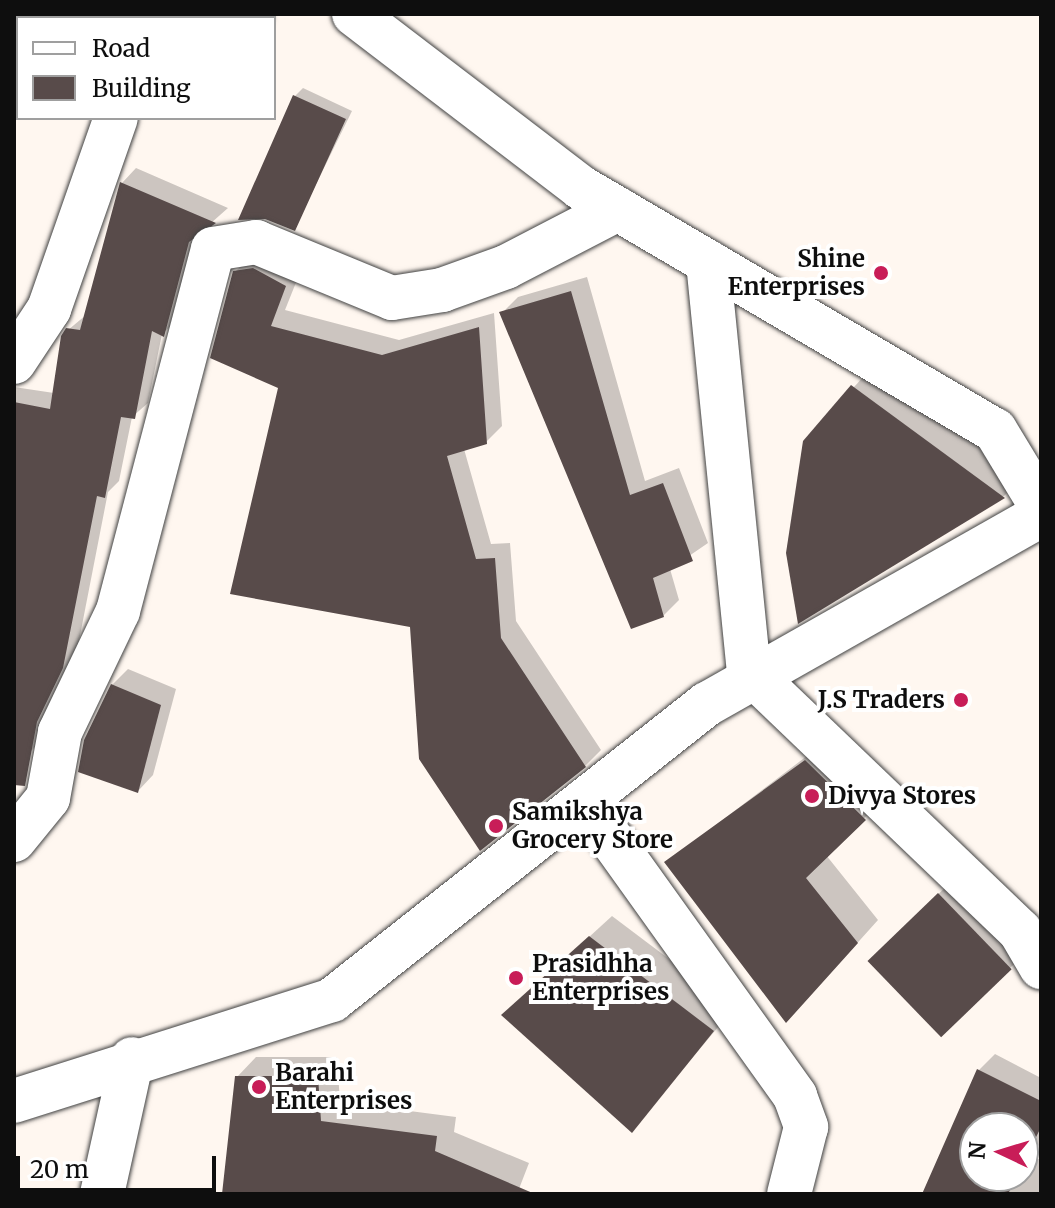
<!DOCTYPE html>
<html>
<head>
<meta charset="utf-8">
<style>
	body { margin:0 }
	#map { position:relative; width:1055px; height:1208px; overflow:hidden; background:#fff7f0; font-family:Merriweather,serif }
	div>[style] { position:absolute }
	.shadow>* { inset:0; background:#0003; transform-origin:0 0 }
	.building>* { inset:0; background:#584b4a; transform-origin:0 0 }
	.roads { filter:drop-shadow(0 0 2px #414141) drop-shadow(0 0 2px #414141) }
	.minor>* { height:44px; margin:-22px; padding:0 22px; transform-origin:22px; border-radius:22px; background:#fff }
	.dots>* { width:22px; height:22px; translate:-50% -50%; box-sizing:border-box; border:4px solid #fff; border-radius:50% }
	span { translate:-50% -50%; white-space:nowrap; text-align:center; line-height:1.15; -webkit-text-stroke:8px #fff; paint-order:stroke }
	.poi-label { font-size:24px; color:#0e0e0e; font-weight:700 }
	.right { translate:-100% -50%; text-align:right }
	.left { translate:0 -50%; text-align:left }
	.frame { position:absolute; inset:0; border:16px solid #0e0e0e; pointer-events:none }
	.legend { position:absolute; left:16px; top:16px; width:260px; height:104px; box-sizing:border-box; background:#fff; border:2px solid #9f9f9f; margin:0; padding:10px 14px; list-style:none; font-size:24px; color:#0e0e0e }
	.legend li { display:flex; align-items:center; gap:16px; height:40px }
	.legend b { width:40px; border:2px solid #9f9f9f }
	.north { position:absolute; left:959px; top:1112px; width:80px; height:80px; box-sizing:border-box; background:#fff; border:2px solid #9f9f9f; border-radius:50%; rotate:274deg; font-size:22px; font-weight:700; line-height:32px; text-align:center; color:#0e0e0e }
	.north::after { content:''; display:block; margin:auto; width:28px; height:36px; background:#c81d58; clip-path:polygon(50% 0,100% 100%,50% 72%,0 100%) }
	.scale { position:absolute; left:16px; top:1156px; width:200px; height:36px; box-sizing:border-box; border:4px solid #0e0e0e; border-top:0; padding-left:10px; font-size:24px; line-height:28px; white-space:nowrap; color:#0e0e0e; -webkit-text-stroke:6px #fff; paint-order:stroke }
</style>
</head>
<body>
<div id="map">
	<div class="shadow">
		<div style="clip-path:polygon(303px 88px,352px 111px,294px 229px,295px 96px)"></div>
		<div style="clip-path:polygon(136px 168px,228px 208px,202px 231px,178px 320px,162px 334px,148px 403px,132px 417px,119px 481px,108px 492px,77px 651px,45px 737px,30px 752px,14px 746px,14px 387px,54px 393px,68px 330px,86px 315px,122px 183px)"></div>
		<div style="clip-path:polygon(251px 256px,301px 270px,285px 310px,399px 340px,494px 313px,502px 426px,486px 442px,464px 449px,491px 544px,510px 543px,516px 621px,601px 750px,585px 766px,280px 387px,235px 272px)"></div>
		<div style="clip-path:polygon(587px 277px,645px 481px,679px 468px,708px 543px,670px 569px,679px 600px,663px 616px,502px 313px,518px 297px)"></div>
		<div style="clip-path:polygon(874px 365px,1025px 475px,1004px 496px,800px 620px,805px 441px)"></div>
		<div style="clip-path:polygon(128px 669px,176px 689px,153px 775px,138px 791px,112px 685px)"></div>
		<div style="clip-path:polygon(828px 740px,886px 797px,826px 855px,878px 920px,807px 999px,667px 862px)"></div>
		<div style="left:955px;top:878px;width:103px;height:120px;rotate:46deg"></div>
		<div style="clip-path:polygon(612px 916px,734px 1008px,632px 1130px,504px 1015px)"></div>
		<div style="clip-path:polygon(evenodd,995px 1054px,1041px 1078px,1041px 1140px,1033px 1157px,1041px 1160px,1041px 1194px,924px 1194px,979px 1070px,995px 1054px,975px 1128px,1023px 1128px,1023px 1176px,975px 1176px,975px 1128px)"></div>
		<div style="clip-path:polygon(256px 1057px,337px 1057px,340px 1102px,456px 1117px,454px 1132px,529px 1163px,517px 1194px,224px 1194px,237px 1077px)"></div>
	</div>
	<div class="building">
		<div style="clip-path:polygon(293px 95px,346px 119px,295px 231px,265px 219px,238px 220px)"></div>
		<div style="clip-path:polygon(120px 182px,216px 223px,189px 242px,164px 337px,152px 331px,135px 419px,121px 417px,105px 498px,97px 496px,63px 668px,37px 722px,25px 786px,14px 785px,14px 402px,50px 409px,61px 336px,66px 328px,80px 330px)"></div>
		<div style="clip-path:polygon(253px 268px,286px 286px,271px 326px,382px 355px,479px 327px,487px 444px,447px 456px,476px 559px,495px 558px,501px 638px,586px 767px,480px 851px,419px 759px,410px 627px,230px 594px,278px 388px,210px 358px,233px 271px)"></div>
		<div style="clip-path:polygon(571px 291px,630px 495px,663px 483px,693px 561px,653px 578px,664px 617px,631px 629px,499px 312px)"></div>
		<div style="clip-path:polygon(851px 385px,1005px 498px,798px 624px,786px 553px,803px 441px)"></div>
		<div style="clip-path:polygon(111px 684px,161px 705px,138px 793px,78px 772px,84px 740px)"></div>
		<div style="clip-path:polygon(805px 760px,866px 820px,806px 878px,858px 943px,786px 1023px,664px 862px)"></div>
		<div style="left:938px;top:893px;width:106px;height:98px;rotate:46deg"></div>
		<div style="clip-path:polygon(589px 936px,714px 1031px,632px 1133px,501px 1015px)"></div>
		<div style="clip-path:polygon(977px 1069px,1041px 1101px,1041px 1127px,1023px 1164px,1023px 1128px,975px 1128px,975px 1176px,1017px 1176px,1008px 1194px,922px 1194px)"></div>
		<div style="clip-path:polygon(235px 1076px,318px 1076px,321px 1121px,437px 1136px,435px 1151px,535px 1194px,222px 1194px)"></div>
	</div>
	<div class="roads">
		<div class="minor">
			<div style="left:354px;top:14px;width:285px;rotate:37.4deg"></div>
			<div style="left:580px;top:187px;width:481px;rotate:30.4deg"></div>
			<div style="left:995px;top:430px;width:89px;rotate:58.8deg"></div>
			<div style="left:241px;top:18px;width:10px;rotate:-24deg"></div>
			<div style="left:14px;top:31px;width:4px;rotate:14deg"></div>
			<div style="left:708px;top:262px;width:420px;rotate:84.3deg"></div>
			<div style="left:14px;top:362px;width:64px;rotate:-56.6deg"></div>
			<div style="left:49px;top:309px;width:202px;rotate:-70.7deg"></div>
			<div style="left:755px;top:677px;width:367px;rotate:43.8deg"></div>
			<div style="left:1020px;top:931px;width:42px;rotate:59.7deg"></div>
			<div style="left:584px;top:801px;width:363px;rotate:54.4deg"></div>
			<div style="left:795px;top:1096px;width:33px;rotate:70deg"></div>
			<div style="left:806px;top:1127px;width:69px;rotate:104.2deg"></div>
			<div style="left:14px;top:840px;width:54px;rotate:-51deg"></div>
			<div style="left:48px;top:798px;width:67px;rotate:-79.7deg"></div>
			<div style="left:60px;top:732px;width:134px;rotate:-64.4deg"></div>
			<div style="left:118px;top:611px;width:374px;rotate:-75.3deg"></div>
			<div style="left:213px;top:249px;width:44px;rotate:-9.2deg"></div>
			<div style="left:256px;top:242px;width:147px;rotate:22.4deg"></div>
			<div style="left:392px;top:298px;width:51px;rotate:-9.1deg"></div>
			<div style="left:442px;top:290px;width:68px;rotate:-19.8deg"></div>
			<div style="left:506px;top:267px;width:126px;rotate:-27.4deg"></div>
			<div style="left:14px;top:1101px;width:334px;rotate:-17.6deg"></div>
			<div style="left:332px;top:1000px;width:478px;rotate:-38.3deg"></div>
			<div style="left:707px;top:704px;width:384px;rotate:-29.5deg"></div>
			<div style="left:102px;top:1194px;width:138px;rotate:-77.5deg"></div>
		</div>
	</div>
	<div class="dots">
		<div style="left:881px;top:273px;background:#c81d58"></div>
		<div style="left:961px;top:700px;background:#c81d58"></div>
		<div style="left:812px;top:796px;background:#c81d58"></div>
		<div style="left:496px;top:826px;background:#c81d58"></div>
		<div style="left:516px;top:978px;background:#c81d58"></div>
		<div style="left:259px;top:1087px;background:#c81d58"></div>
	</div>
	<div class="poi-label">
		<span class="right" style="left:865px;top:273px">Shine<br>Enterprises</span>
		<span class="right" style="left:945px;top:700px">J.S Traders</span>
		<span class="left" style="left:828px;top:796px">Divya Stores</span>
		<span class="left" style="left:512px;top:826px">Samikshya<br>Grocery Store</span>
		<span class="left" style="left:532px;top:978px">Prasidhha<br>Enterprises</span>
		<span class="left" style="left:275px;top:1087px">Barahi<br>Enterprises</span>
	</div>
	<div class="frame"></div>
	<ul class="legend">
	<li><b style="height:10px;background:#fff"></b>Road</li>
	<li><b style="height:22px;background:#584b4a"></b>Building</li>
	</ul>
	<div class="north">N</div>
	<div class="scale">20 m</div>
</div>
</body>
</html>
